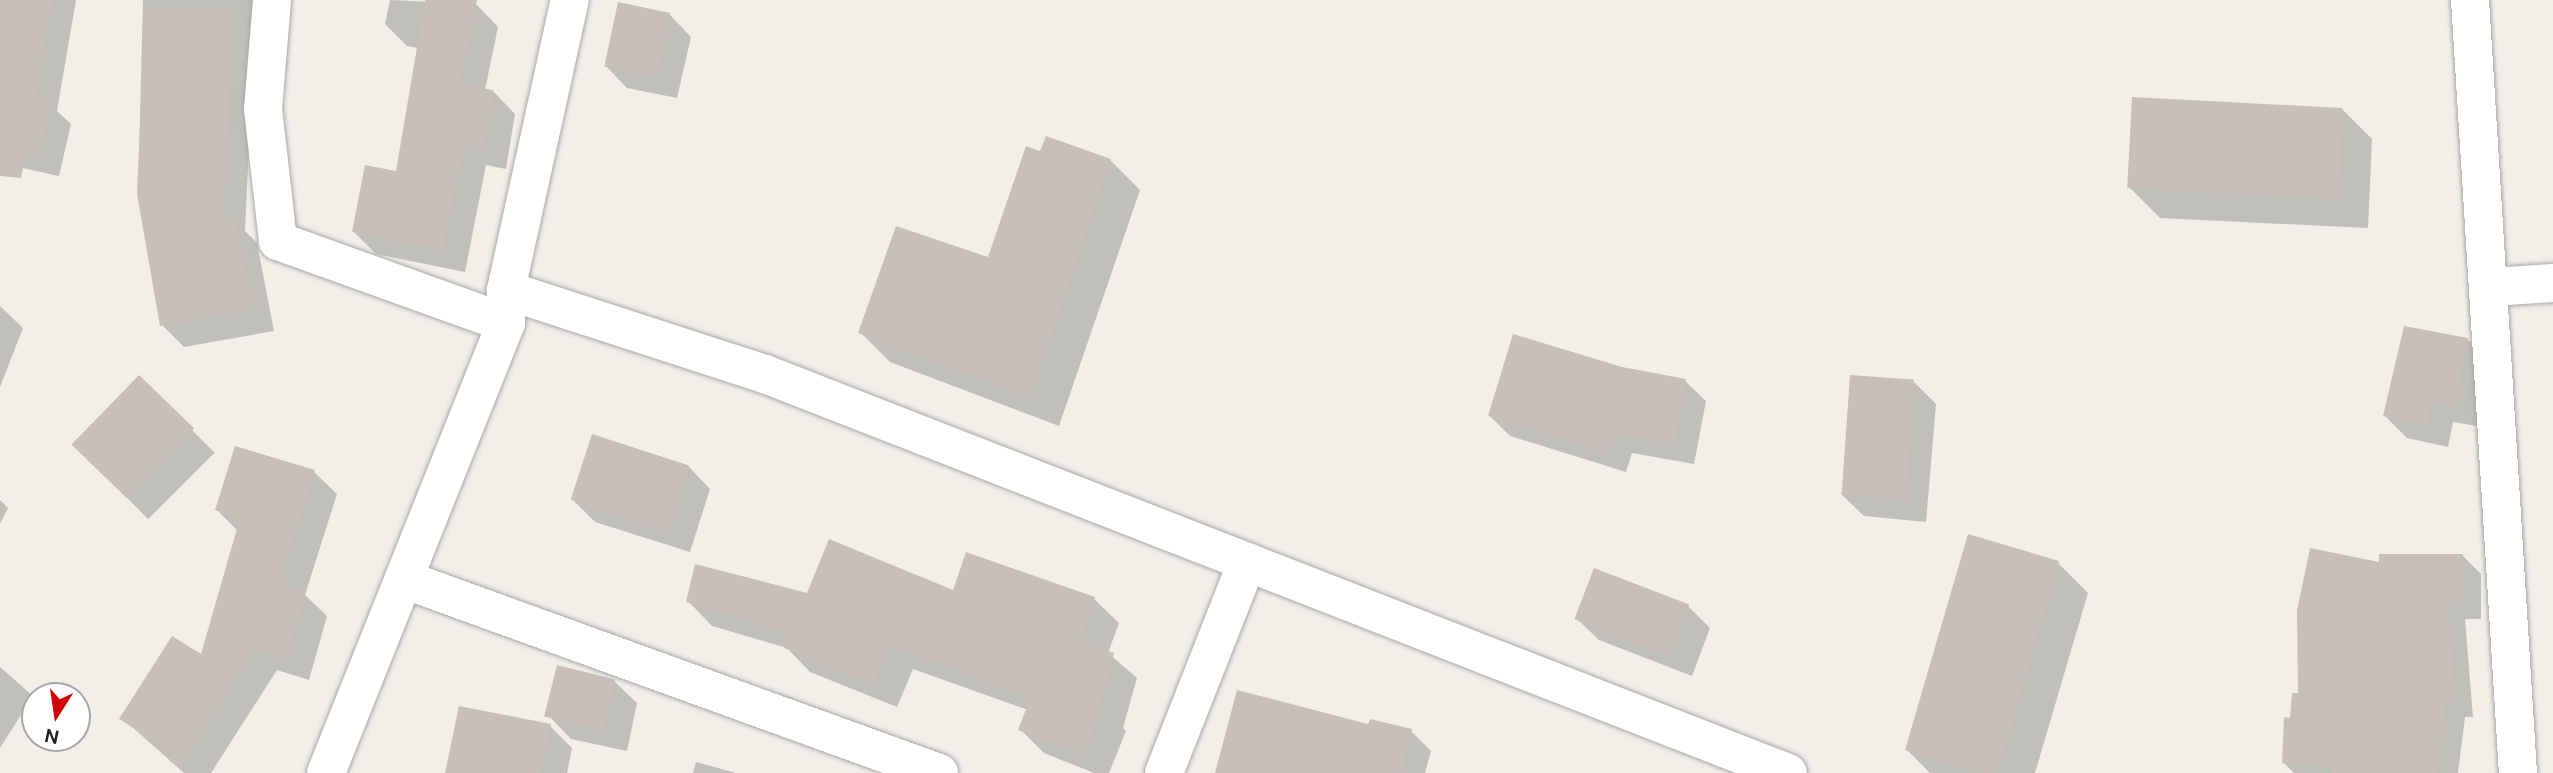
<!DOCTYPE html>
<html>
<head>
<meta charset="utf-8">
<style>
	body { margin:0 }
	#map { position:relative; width:2553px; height:773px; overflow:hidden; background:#f2efe9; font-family:"DM Sans",sans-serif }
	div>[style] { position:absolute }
	.shadow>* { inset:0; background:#0003; transform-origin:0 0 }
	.building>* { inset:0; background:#c7bfb8; transform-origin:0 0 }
	.roads { filter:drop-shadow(0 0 2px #a9a9a9) drop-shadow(0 0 2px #a9a9a9) }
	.street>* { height:38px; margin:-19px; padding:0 19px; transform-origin:19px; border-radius:19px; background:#fff }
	span { translate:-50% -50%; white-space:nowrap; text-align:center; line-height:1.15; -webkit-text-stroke:7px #fff; paint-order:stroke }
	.north { position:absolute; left:21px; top:682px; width:70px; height:70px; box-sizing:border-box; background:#fff; border:2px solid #a7a7a7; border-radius:50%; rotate:192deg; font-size:19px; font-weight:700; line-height:28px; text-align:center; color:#222 }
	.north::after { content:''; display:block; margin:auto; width:24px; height:32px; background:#d40000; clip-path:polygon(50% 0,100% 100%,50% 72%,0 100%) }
</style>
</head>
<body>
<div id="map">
	<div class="shadow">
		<div style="clip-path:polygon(0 0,76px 0,57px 111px,71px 124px,59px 176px,0 163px)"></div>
		<div style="clip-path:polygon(143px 0,280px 0,253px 61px,245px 231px,257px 243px,274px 331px,184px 347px,162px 325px,138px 194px)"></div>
		<div style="clip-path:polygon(390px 0,476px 4px,498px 27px,485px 90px,493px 91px,515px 114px,506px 169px,486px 165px,465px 272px,376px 254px,353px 231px,397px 173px,418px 48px,407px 46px,385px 24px)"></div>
		<div style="clip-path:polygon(669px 14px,691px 37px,677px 98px,627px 88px,605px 65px)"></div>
		<div style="clip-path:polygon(2342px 109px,2372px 139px,2368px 228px,2160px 218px,2130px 188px)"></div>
		<div style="clip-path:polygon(1041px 153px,1110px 160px,1140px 190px,1059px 426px,890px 362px,860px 332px,989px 259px)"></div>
		<div style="clip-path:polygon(0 306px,23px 328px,0 387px)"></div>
		<div style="clip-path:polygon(2468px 340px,2490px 362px,2477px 426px,2453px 422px,2448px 447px,2407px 438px,2385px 416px)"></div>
		<div style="clip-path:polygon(1621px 369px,1685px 381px,1706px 401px,1694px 464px,1632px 453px,1626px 472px,1510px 436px,1490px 416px)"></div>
		<div style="left:139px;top:377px;width:107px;height:94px;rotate:45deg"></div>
		<div style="clip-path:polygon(1914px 382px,1936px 404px,1926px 522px,1864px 516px,1841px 494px)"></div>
		<div style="clip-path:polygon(688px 466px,710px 489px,690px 552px,595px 522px,573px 500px)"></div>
		<div style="clip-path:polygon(314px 472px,337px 494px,305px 595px,327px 616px,309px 680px,277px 670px,211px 773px,184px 773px,122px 718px,202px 656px,238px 531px,217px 510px)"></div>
		<div style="clip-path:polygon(0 500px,8px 508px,0 524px)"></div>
		<div style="clip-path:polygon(967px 555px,1094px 599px,1119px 623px,1108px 653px,1137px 678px,1123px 728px,1126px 731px,1109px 773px,1094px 773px,1044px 753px,1020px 729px,1028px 710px,913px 669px,897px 707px,810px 672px,787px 648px,712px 626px,688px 601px,954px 592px)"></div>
		<div style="clip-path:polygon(2462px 555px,2481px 574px,2481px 619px,2465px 619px,2473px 717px,2465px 717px,2458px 773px,2294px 773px,2283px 762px,2299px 695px,2381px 564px)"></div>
		<div style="clip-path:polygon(2058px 563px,2088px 593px,2035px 773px,1930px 773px,1907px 750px)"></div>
		<div style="clip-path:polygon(1688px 606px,1710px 628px,1692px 676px,1599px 640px,1576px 618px)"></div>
		<div style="clip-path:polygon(0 667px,33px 696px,0 748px)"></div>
		<div style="clip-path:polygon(614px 681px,637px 703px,627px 751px,571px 739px,549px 716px)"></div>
		<div style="clip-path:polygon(550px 726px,572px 748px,567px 773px,447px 773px)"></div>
		<div style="clip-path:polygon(1370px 726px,1411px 731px,1431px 751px,1425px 773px,1217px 773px)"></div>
		<div style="clip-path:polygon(696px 762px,736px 773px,693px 773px)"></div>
	</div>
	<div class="building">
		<div style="clip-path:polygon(0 0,52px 0,35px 98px,50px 101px,39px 156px,26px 153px,21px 178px,0 176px)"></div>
		<div style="clip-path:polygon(425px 0,477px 0,459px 84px,493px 90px,484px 147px,464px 144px,442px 250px,352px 232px,365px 165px,396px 171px)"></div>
		<div style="left:618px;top:2px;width:53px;height:66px;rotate:12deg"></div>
		<div style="clip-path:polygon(233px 8px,223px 221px,235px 219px,252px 309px,160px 326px,137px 194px,145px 9px)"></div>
		<div style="left:2132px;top:97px;width:211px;height:91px;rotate:3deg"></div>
		<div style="clip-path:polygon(1046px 136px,1111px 159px,1029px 397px,858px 333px,896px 226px,988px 257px,1026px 146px,1040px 151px)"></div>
		<div style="clip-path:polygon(2404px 326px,2468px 338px,2455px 405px,2431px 401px,2426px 426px,2383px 416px)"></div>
		<div style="clip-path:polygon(1513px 334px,1622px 367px,1686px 379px,1674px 445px,1612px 433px,1606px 452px,1488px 416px)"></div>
		<div style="left:139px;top:375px;width:77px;height:97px;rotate:44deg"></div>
		<div style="left:1850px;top:375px;width:64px;height:120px;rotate:4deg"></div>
		<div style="left:592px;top:434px;width:102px;height:69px;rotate:18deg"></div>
		<div style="clip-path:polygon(235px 446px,315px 470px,279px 585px,305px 593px,287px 658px,254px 649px,180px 766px,170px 762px,173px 752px,119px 719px,172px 636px,201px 654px,240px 518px,215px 510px)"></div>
		<div style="clip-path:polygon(1968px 534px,2059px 561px,1997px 773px,1982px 773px,1905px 750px)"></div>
		<div style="clip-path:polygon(829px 539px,953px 590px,966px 552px,1095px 597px,1080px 643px,1114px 653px,1100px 704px,1103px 705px,1083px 755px,1018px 730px,1031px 696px,888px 646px,873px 684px,784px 648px,790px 634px,686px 602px,695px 564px,807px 593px)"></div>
		<div style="clip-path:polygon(2310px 548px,2379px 562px,2379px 554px,2463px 554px,2463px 601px,2447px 600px,2455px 698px,2446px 699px,2437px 773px,2332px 773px,2332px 767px,2282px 763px,2284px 717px,2290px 718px,2292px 693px,2298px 693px,2297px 611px)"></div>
		<div style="left:1594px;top:568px;width:102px;height:55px;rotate:21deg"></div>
		<div style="left:557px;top:665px;width:60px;height:53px;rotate:14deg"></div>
		<div style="clip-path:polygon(1237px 690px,1368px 724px,1370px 719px,1412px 729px,1401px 773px,1215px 773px)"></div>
		<div style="clip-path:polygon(459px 706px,551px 724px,540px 773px,445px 773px)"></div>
	</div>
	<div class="roads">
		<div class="street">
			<div style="left:272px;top:0;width:109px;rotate:94.7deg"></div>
			<div style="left:263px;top:109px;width:133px;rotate:83.5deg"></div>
			<div style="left:278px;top:241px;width:242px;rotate:19.8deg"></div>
			<div style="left:2470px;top:0;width:774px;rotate:86.45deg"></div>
			<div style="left:2491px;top:287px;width:62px;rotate:-3.7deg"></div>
			<div style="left:506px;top:290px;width:272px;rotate:18deg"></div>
			<div style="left:765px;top:374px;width:1098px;rotate:21.31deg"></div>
			<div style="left:406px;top:580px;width:567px;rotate:19.91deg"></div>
			<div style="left:326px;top:773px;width:485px;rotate:-68.2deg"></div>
			<div style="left:506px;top:323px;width:33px;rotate:-90deg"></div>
			<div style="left:506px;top:290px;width:297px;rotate:-77.6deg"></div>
			<div style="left:1164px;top:773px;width:227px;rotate:-68.5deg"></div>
		</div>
	</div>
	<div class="north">N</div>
</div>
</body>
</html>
